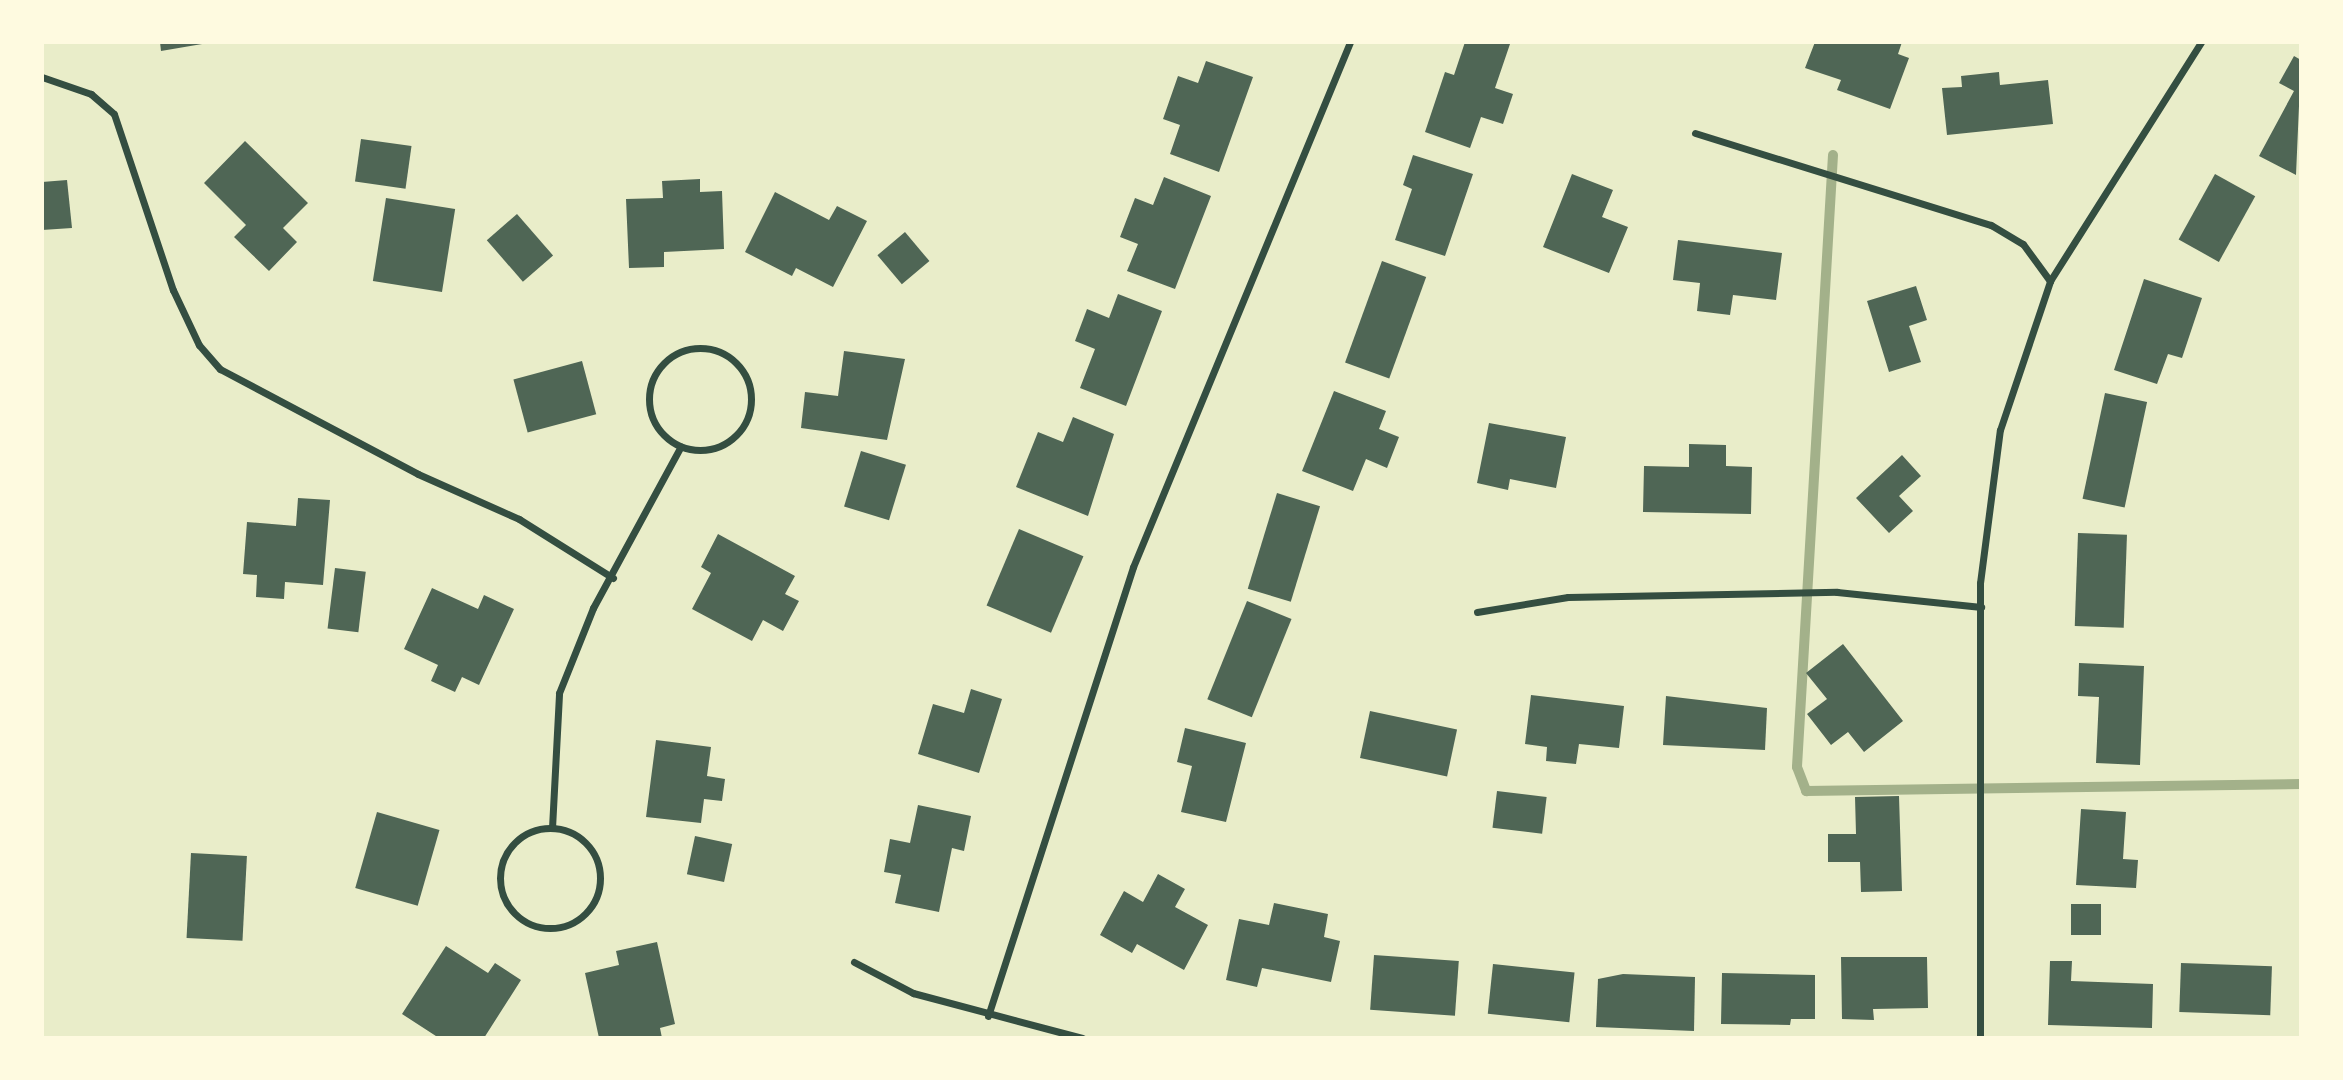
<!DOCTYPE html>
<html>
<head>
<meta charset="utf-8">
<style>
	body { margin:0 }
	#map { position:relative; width:2343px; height:1080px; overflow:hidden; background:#e9edc9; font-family:"Work Sans",sans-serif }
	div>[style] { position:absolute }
	.stream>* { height:10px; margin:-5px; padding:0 5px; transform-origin:5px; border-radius:5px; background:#a3b18a }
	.building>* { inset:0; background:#4f6655; transform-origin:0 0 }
	.minor>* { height:7px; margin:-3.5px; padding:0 3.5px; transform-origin:3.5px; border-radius:3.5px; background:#344e41 }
	.minor>.ring { margin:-3.5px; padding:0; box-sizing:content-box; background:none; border:7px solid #344e41; border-radius:50% }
	span { translate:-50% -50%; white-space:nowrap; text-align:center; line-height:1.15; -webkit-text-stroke:6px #fefae0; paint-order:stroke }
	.frame { position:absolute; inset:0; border:44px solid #fefae0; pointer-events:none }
</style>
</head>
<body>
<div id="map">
	<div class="stream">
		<div style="left:1833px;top:155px;width:613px;rotate:93.37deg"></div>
		<div style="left:1797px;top:767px;width:26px;rotate:69deg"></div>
		<div style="left:1806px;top:791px;width:495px;rotate:-0.8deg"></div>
	</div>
	<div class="building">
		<div style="clip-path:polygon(160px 42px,208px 42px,208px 43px,161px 51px)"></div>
		<div style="clip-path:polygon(1465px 42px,1510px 44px,1495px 88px,1513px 94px,1503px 124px,1481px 117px,1470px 148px,1425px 132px,1445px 72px,1454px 75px)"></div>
		<div style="clip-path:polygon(1815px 42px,1902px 42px,1898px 54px,1909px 58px,1890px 109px,1837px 90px,1841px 80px,1805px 68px)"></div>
		<div style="clip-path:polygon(2294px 56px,2301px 60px,2296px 175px,2259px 156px,2294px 91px,2279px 83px)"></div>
		<div style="clip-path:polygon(1206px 61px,1253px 77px,1219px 172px,1170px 154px,1180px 125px,1163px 119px,1178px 76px,1198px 83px)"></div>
		<div style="clip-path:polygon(1999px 72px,2000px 85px,2048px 80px,2053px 124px,1947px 135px,1942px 88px,1962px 87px,1961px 76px)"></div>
		<div style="left:361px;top:139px;width:51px;height:43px;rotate:8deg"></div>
		<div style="clip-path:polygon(245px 141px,308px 203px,283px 228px,297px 242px,269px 271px,234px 237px,246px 225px,204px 183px)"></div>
		<div style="clip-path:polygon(1413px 155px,1473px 174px,1445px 256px,1395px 240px,1412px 189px,1403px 185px)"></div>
		<div style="clip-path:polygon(1572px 174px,1613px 190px,1602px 217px,1628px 227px,1609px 273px,1543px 247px)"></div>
		<div style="left:2215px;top:174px;width:46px;height:75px;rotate:29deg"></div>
		<div style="clip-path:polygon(1164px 177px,1211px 196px,1175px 289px,1127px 271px,1138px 244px,1120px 237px,1135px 198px,1153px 205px)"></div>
		<div style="clip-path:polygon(700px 179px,700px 192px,722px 191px,724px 249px,664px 252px,664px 267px,629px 268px,626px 199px,663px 198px,662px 181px)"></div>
		<div style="clip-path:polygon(67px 180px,72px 228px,42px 230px,42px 182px)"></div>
		<div style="clip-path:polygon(775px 192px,829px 220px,837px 206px,867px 221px,833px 287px,796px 268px,792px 276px,745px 252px)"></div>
		<div style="left:386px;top:198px;width:70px;height:84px;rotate:9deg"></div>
		<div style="left:517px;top:214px;width:55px;height:40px;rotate:49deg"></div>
		<div style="left:905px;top:232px;width:38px;height:36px;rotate:50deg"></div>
		<div style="clip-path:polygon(1678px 240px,1782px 253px,1776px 300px,1733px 295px,1730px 315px,1697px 311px,1700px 283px,1673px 280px)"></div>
		<div style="left:1382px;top:261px;width:47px;height:108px;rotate:20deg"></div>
		<div style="clip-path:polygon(2144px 279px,2202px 298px,2182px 358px,2168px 354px,2157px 384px,2114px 370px)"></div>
		<div style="clip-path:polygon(1916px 286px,1927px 320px,1909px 326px,1921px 362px,1889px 372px,1867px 301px)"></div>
		<div style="clip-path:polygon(1118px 294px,1162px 311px,1126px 406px,1080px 388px,1095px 349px,1075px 341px,1087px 309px,1109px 318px)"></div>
		<div style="clip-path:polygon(844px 351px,905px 359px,887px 440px,801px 428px,805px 392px,838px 396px)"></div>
		<div style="left:582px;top:361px;width:55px;height:71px;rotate:75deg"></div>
		<div style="clip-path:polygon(1334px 391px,1386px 411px,1379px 429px,1399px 437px,1387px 468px,1366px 459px,1353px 491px,1302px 471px)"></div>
		<div style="left:2105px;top:393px;width:43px;height:108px;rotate:12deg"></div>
		<div style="clip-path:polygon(1073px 417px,1114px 434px,1088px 516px,1016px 487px,1038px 432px,1063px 442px)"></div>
		<div style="clip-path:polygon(1489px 423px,1566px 437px,1556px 488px,1510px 479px,1508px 490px,1477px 483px)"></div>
		<div style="clip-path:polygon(1689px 444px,1726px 445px,1726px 466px,1752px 467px,1751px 514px,1643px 512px,1644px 466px,1689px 467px)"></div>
		<div style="left:861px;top:451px;width:47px;height:58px;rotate:17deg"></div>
		<div style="clip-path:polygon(1902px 455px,1921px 476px,1899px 496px,1913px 511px,1889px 533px,1856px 498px)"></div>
		<div style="left:1277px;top:493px;width:45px;height:100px;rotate:17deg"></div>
		<div style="clip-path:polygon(298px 498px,330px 500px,323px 585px,285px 582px,284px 599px,256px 597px,257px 575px,243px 574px,247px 522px,296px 526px)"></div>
		<div style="left:1019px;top:529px;width:70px;height:83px;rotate:23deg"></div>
		<div style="left:2078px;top:533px;width:49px;height:93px;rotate:2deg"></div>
		<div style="clip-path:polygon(718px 534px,795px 576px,785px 594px,799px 601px,783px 631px,763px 620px,752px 641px,692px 609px,711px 573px,701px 567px)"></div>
		<div style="left:335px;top:568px;width:31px;height:61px;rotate:7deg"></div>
		<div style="clip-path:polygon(432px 588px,478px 609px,484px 595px,514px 609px,479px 685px,462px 677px,455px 692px,431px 681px,438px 665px,404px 649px)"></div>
		<div style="left:1247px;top:601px;width:48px;height:106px;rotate:22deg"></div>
		<div style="clip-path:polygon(1843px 644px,1903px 721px,1864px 752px,1848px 732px,1831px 745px,1807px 714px,1827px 699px,1806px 673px)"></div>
		<div style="clip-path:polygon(2079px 663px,2144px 666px,2140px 765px,2096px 763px,2099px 697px,2078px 696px)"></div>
		<div style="clip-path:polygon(971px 689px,1002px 699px,979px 773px,918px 754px,933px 704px,964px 713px)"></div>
		<div style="clip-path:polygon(1531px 695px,1624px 706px,1619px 748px,1579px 744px,1576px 764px,1546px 761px,1547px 747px,1525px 744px)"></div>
		<div style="clip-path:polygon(1666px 696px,1767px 708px,1765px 750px,1663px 745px)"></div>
		<div style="left:1370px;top:711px;width:89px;height:48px;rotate:12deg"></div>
		<div style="clip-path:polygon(1185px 728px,1246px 743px,1226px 822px,1181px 812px,1192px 766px,1177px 762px)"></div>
		<div style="clip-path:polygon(656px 740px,711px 747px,707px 776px,725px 779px,722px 801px,704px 799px,701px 823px,646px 817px)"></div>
		<div style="left:1497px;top:791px;width:50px;height:37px;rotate:7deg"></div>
		<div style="clip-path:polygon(1899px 796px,1902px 891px,1861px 892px,1860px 862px,1828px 862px,1828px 834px,1856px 834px,1855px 797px)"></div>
		<div style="clip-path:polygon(918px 805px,971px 816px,964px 851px,952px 848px,939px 912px,895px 903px,901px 875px,884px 872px,890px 839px,910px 843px)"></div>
		<div style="clip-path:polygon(2081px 809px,2126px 812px,2123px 859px,2138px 860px,2136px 888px,2076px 885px)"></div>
		<div style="left:377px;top:812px;width:65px;height:79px;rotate:16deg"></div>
		<div style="left:695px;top:836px;width:38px;height:39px;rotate:12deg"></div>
		<div style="left:191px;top:853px;width:56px;height:85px;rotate:3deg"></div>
		<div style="clip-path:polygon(1158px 874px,1185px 889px,1175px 907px,1208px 925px,1184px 970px,1137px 944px,1132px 953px,1100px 935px,1124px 891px,1143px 902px)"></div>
		<div style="clip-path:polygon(1274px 903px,1328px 914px,1324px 937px,1340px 941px,1331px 982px,1262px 968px,1257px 987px,1226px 980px,1239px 919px,1269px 925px)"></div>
		<div style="left:2071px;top:904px;width:30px;height:31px"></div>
		<div style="clip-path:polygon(657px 942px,675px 1024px,660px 1028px,662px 1038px,599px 1038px,585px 973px,619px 965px,616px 951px)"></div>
		<div style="clip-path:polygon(446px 946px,488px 973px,495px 963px,521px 980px,484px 1038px,439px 1038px,402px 1014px)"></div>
		<div style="left:1374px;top:955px;width:85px;height:55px;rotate:4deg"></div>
		<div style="clip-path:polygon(1841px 957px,1927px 957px,1928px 1008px,1873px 1009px,1874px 1020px,1842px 1019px)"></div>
		<div style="clip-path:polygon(2050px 961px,2072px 961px,2071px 981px,2153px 984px,2152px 1028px,2048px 1025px)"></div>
		<div style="left:2181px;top:963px;width:91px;height:49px;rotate:2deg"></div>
		<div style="left:1493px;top:964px;width:82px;height:50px;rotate:6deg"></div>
		<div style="clip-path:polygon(1722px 973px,1815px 975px,1815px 1019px,1791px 1019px,1790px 1025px,1721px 1024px)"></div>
		<div style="clip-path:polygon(1623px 974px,1695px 977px,1694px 1031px,1596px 1027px,1598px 979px)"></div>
	</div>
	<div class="minor">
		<div style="left:42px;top:77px;width:52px;rotate:19.1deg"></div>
		<div style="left:91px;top:94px;width:30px;rotate:41deg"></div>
		<div style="left:114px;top:114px;width:186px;rotate:71.5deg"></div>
		<div style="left:173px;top:290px;width:61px;rotate:64.7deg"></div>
		<div style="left:199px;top:345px;width:32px;rotate:49deg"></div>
		<div style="left:220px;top:369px;width:224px;rotate:27.9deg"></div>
		<div style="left:418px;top:474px;width:111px;rotate:24deg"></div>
		<div style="left:519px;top:519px;width:111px;rotate:32.1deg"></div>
		<div style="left:1695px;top:133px;width:310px;rotate:17.3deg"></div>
		<div style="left:1991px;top:225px;width:37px;rotate:31deg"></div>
		<div style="left:2023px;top:244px;width:46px;rotate:53.9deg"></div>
		<div class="ring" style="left:649px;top:348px;width:95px;height:95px"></div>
		<div style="left:1477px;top:612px;width:92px;rotate:-9.4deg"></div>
		<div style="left:1568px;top:597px;width:269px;rotate:-1.1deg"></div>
		<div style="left:1837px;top:592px;width:145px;rotate:5.9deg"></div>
		<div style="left:552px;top:828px;width:135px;rotate:-87deg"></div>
		<div style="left:559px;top:693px;width:92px;rotate:-68.2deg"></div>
		<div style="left:593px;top:608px;width:184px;rotate:-61.5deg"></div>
		<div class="ring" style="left:500px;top:828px;width:93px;height:93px"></div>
		<div style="left:854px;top:962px;width:67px;rotate:27.7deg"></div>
		<div style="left:913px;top:993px;width:175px;rotate:14.9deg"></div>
		<div style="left:988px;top:1016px;width:472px;rotate:-72.1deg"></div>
		<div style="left:1133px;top:567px;width:568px;rotate:-67.54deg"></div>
		<div style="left:1980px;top:1038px;width:455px;rotate:-90deg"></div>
		<div style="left:1980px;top:583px;width:154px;rotate:-82.6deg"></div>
		<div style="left:2000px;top:430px;width:157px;rotate:-71.4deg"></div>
		<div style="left:2050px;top:281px;width:283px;rotate:-57.7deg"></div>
	</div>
	<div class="frame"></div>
</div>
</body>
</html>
